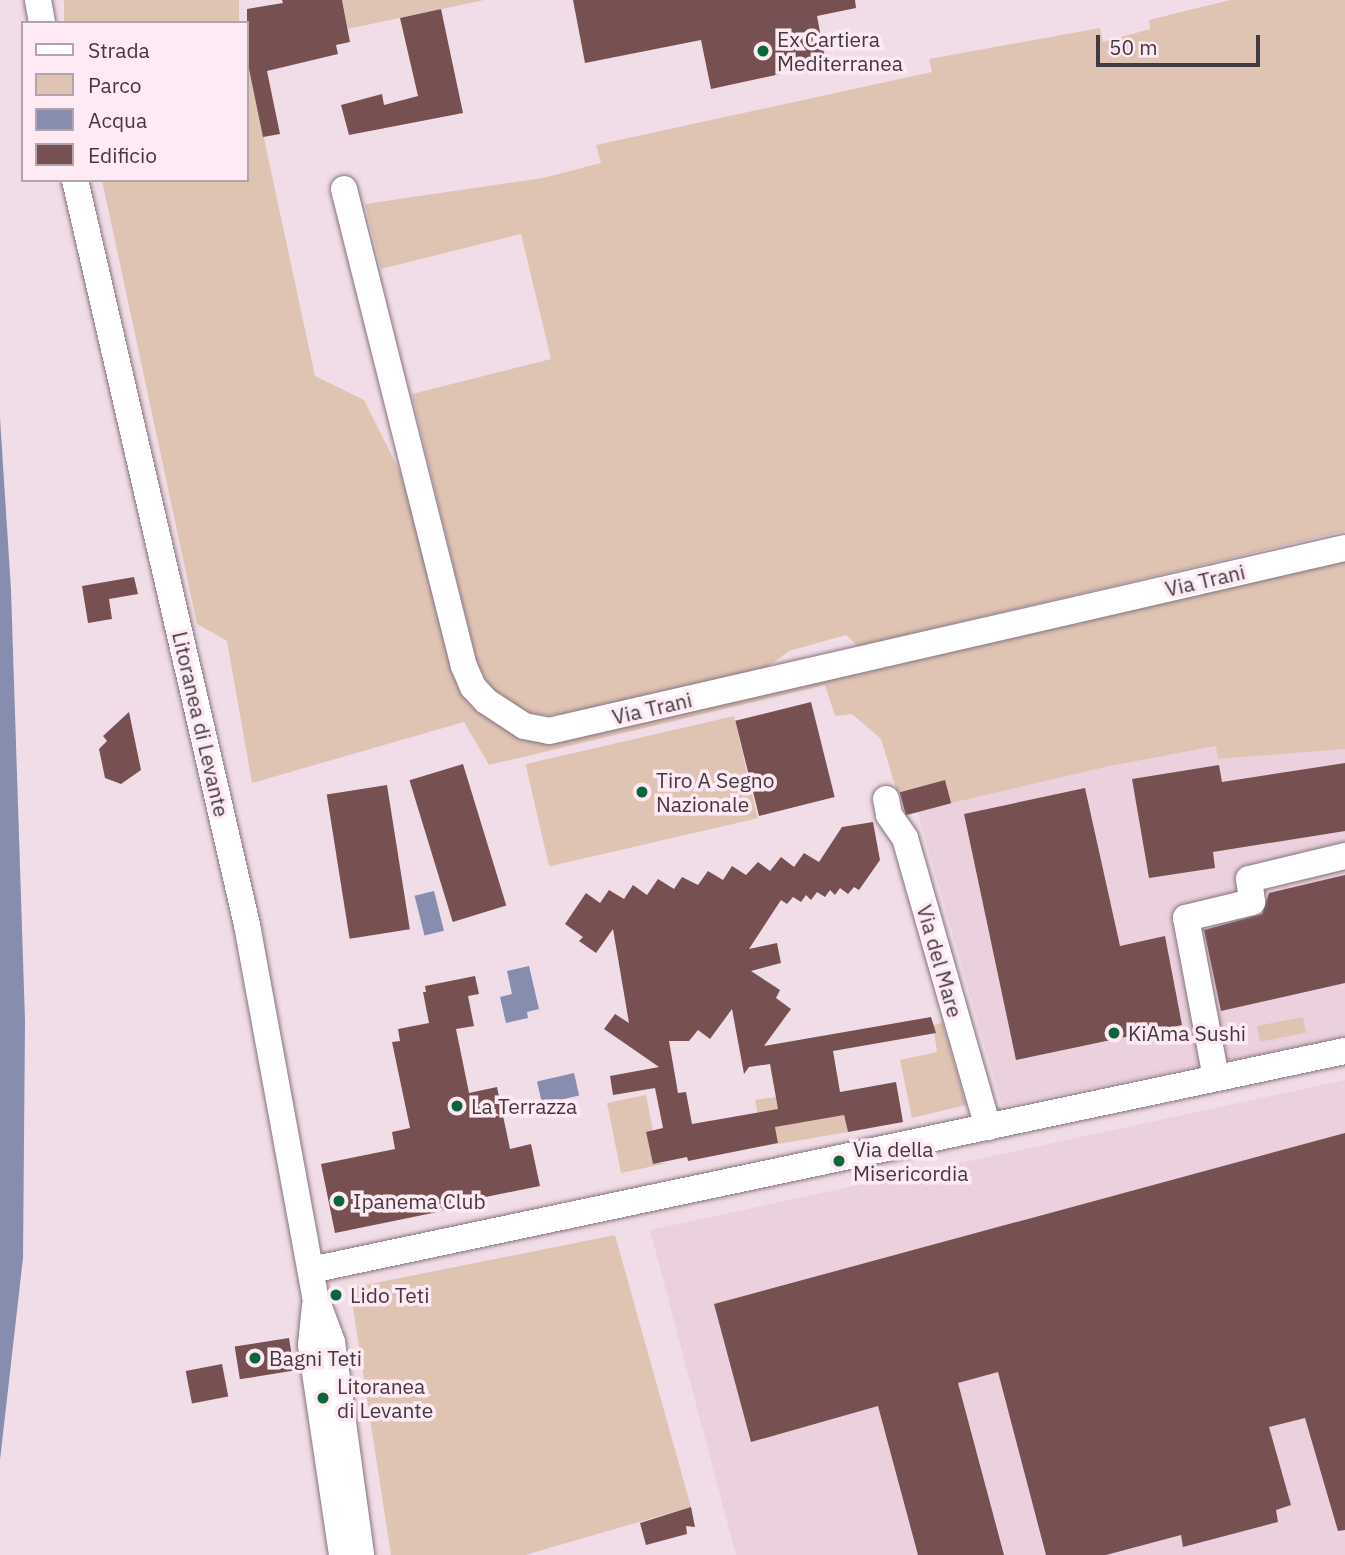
<!DOCTYPE html>
<html>
<head>
<meta charset="utf-8">
<style>
	body { margin:0 }
	#map { position:relative; width:1345px; height:1555px; overflow:hidden; background:#f1dde7; font-family:"IBM Plex Sans",sans-serif }
	div>[style] { position:absolute }
	.built>* { inset:0; background:#ebd0de }
	.green>* { inset:0; background:#dfc4b4; transform-origin:0 0 }
	.water>* { inset:0; background:#868dae; transform-origin:0 0 }
	.building>* { inset:0; background:#775152; transform-origin:0 0 }
	.roads { filter:drop-shadow(0 0 2px #85737d) drop-shadow(0 0 2px #85737d) }
	.minor>* { height:26px; margin:-13px; padding:0 13px; transform-origin:13px; border-radius:13px; background:#fff }
	.dots>* { width:19px; height:19px; translate:-50% -50%; box-sizing:border-box; border:4px solid #feeaf4; border-radius:50% }
	span { translate:-50% -50%; white-space:nowrap; text-align:center; line-height:1.15; -webkit-text-stroke:7px #feeaf4; paint-order:stroke }
	.poi-label { font-size:21px; color:#423a3e }
	.left { translate:0 -50%; text-align:left }
	.street-label { font-size:21px; color:#423a3e }
	.legend { position:absolute; left:21px; top:21px; width:228px; height:161px; box-sizing:border-box; background:#feeaf4; border:2px solid #b3a4ab; margin:0; padding:9px 12px; list-style:none; font-size:21px; color:#423a3e }
	.legend li { display:flex; align-items:center; gap:14px; height:35px }
	.legend b { width:35px; border:2px solid #b3a4ab }
	.scale { position:absolute; left:1096px; top:35px; width:164px; height:32px; box-sizing:border-box; border:4px solid #423a3e; border-top:0; padding-left:9px; font-size:21px; line-height:24px; white-space:nowrap; color:#423a3e; -webkit-text-stroke:5px #feeaf4; paint-order:stroke }
</style>
</head>
<body>
<div id="map">
	<div class="built">
		<div style="clip-path:polygon(1216px 746px,1219px 759px,1345px 749px,1345px 1037px,1002px 1106px,917px 810px,1110px 766px)"></div>
		<div style="clip-path:polygon(1345px 1080px,1345px 1555px,736px 1555px,650px 1230px)"></div>
	</div>
	<div class="green">
		<div style="left:64px;top:0;width:175px;height:24px"></div>
		<div style="clip-path:polygon(342px 0,484px 0,348px 29px)"></div>
		<div style="clip-path:polygon(1230px 0,1345px 0,1345px 531px,858px 646px,846px 635px,789px 651px,767px 667px,577px 714px,544px 715px,524px 712px,506px 701px,490px 686px,477px 664px,412px 394px,551px 359px,521px 234px,381px 269px,365px 204px,543px 178px,601px 163px,596px 145px,932px 72px,929px 59px,1100px 28px,1103px 42px,1150px 29px,1149px 20px)"></div>
		<div style="clip-path:polygon(247px 59px,315px 376px,364px 400px,401px 474px,458px 679px,524px 736px,1345px 557px,1345px 749px,1218px 759px,1216px 746px,1110px 766px,951px 803px,945px 781px,897px 792px,881px 739px,852px 714px,835px 716px,825px 685px,489px 765px,464px 722px,252px 783px,227px 641px,197px 624px,102px 180px,247px 180px)"></div>
		<div style="left:734px;top:716px;width:105px;height:214px;rotate:77deg"></div>
		<div style="left:1303px;top:1017px;width:16px;height:47px;rotate:79deg"></div>
		<div style="clip-path:polygon(943px 1023px,966px 1105px,912px 1118px,900px 1060px,937px 1052px,933px 1025px)"></div>
		<div style="clip-path:polygon(646px 1095px,653px 1131px,646px 1133px,653px 1163px,668px 1163px,621px 1173px,607px 1103px)"></div>
		<div style="clip-path:polygon(776px 1097px,844px 1115px,848px 1132px,778px 1144px,773px 1114px,758px 1116px,755px 1100px)"></div>
		<div style="clip-path:polygon(615px 1235px,691px 1507px,525px 1555px,391px 1555px,350px 1288px)"></div>
	</div>
	<div class="water">
		<div style="clip-path:polygon(0 418px,11px 590px,25px 1021px,23px 1258px,0 1460px)"></div>
		<div style="left:434px;top:891px;width:41px;height:20px;rotate:76deg"></div>
		<div style="clip-path:polygon(529px 966px,539px 1009px,527px 1012px,528px 1018px,506px 1023px,500px 997px,512px 994px,507px 971px)"></div>
		<div style="left:574px;top:1073px;width:23px;height:38px;rotate:77deg"></div>
	</div>
	<div class="building">
		<div style="clip-path:polygon(282px 0,342px 0,350px 42px,336px 45px,338px 54px,267px 71px,280px 134px,263px 137px,247px 59px,247px 9px,283px 3px)"></div>
		<div style="clip-path:polygon(573px 0,855px 0,856px 8px,817px 16px,826px 64px,711px 89px,701px 40px,585px 63px)"></div>
		<div style="clip-path:polygon(441px 9px,463px 113px,349px 135px,341px 105px,382px 94px,384px 105px,418px 96px,400px 18px)"></div>
		<div style="clip-path:polygon(134px 577px,138px 594px,109px 599px,112px 619px,88px 623px,82px 586px)"></div>
		<div style="left:811px;top:702px;width:98px;height:78px;rotate:76deg"></div>
		<div style="clip-path:polygon(129px 712px,141px 770px,121px 784px,105px 778px,99px 749px,107px 741px,103px 736px)"></div>
		<div style="clip-path:polygon(1345px 763px,1345px 831px,1213px 852px,1215px 868px,1149px 878px,1132px 779px,1219px 765px,1222px 782px)"></div>
		<div style="left:463px;top:764px;width:148px;height:56px;rotate:73deg"></div>
		<div style="left:945px;top:780px;width:24px;height:47px;rotate:75deg"></div>
		<div style="left:387px;top:785px;width:146px;height:61px;rotate:81deg"></div>
		<div style="clip-path:polygon(1085px 788px,1120px 946px,1165px 936px,1182px 1025px,1016px 1060px,964px 814px)"></div>
		<div style="clip-path:polygon(evenodd,873px 822px,880px 860px,859px 890px,854px 887px,848px 894px,840px 888px,835px 895px,830px 890px,825px 897px,817px 892px,811px 900px,806px 895px,801px 902px,793px 897px,787px 904px,781px 900px,749px 949px,777px 943px,781px 963px,751px 971px,780px 990px,776px 998px,791px 1009px,764px 1046px,931px 1017px,936px 1033px,833px 1051px,840px 1092px,896px 1082px,903px 1122px,848px 1132px,844px 1115px,775px 1127px,778px 1143px,688px 1161px,687px 1157px,653px 1164px,646px 1132px,663px 1128px,655px 1088px,613px 1095px,610px 1076px,659px 1067px,604px 1029px,615px 1014px,629px 1023px,613px 929px,596px 953px,579px 941px,583px 937px,565px 924px,586px 893px,600px 903px,609px 890px,624px 899px,633px 885px,647px 895px,658px 879px,674px 889px,682px 877px,698px 885px,708px 871px,723px 880px,732px 866px,746px 875px,758px 862px,770px 871px,781px 857px,794px 867px,804px 853px,819px 862px,842px 827px,873px 822px,732px 1009px,744px 1074px,749px 1067px,770px 1064px,778px 1109px,692px 1124px,686px 1092px,678px 1093px,669px 1041px,689px 1041px,698px 1030px,710px 1039px,732px 1009px)"></div>
		<div style="clip-path:polygon(1345px 875px,1345px 983px,1221px 1011px,1204px 930px,1262px 914px,1269px 893px)"></div>
		<div style="clip-path:polygon(475px 976px,479px 994px,468px 996px,474px 1026px,456px 1029px,469px 1093px,497px 1087px,510px 1149px,531px 1144px,540px 1186px,461px 1202px,462px 1207px,335px 1233px,321px 1164px,395px 1149px,392px 1132px,410px 1128px,392px 1042px,400px 1041px,398px 1029px,429px 1023px,423px 992px,426px 992px,425px 986px)"></div>
		<div style="clip-path:polygon(1345px 1133px,1345px 1530px,1338px 1531px,1305px 1418px,1269px 1427px,1291px 1505px,1276px 1510px,1278px 1522px,1183px 1547px,1181px 1535px,1106px 1555px,1046px 1555px,998px 1372px,958px 1383px,1004px 1555px,918px 1555px,878px 1406px,751px 1442px,714px 1304px)"></div>
		<div style="left:289px;top:1338px;width:33px;height:55px;rotate:81deg"></div>
		<div style="left:222px;top:1364px;width:33px;height:37px;rotate:79deg"></div>
		<div style="clip-path:polygon(691px 1507px,695px 1527px,686px 1526px,687px 1534px,646px 1545px,640px 1523px)"></div>
	</div>
	<div class="roads">
		<div class="minor">
			<div style="left:38px;top:0;width:23px;rotate:80deg"></div>
			<div style="left:75px;top:180px;width:765px;rotate:77deg"></div>
			<div style="left:247px;top:925px;width:377px;rotate:79.6deg"></div>
			<div style="left:315px;top:1296px;width:49px;rotate:69.7deg"></div>
			<div style="left:332px;top:1342px;width:215px;rotate:82.2deg"></div>
			<div style="left:344px;top:189px;width:492px;rotate:75.9deg"></div>
			<div style="left:464px;top:666px;width:23px;rotate:67deg"></div>
			<div style="left:473px;top:687px;width:19px;rotate:47deg"></div>
			<div style="left:486px;top:701px;width:45px;rotate:33.3deg"></div>
			<div style="left:524px;top:726px;width:25px;rotate:11deg"></div>
			<div style="left:549px;top:731px;width:817px;rotate:-12.95deg"></div>
			<div style="left:886px;top:799px;width:16px;rotate:79deg"></div>
			<div style="left:889px;top:815px;width:28px;rotate:55deg"></div>
			<div style="left:905px;top:838px;width:301px;rotate:74deg"></div>
			<div style="left:1216px;top:1078px;width:163px;rotate:-100.6deg"></div>
			<div style="left:1186px;top:918px;width:68px;rotate:-13.6deg"></div>
			<div style="left:1252px;top:902px;width:23px;rotate:-97deg"></div>
			<div style="left:1249px;top:879px;width:99px;rotate:-13.5deg"></div>
			<div style="left:311px;top:1270px;width:1057px;rotate:-11.96deg"></div>
			<div style="left:315px;top:1305px;width:40px;rotate:95.7deg"></div>
			<div style="left:311px;top:1345px;width:212px;rotate:81.6deg"></div>
		</div>
	</div>
	<div class="dots">
		<div style="left:763px;top:51px;background:#08673a"></div>
		<div style="left:642px;top:792px;background:#08673a"></div>
		<div style="left:1114px;top:1033px;background:#08673a"></div>
		<div style="left:457px;top:1106px;background:#08673a"></div>
		<div style="left:839px;top:1161px;background:#08673a"></div>
		<div style="left:339px;top:1201px;background:#08673a"></div>
		<div style="left:336px;top:1295px;background:#08673a"></div>
		<div style="left:255px;top:1358px;background:#08673a"></div>
		<div style="left:323px;top:1398px;background:#08673a"></div>
	</div>
	<div class="poi-label">
		<span class="left" style="left:777px;top:51px">Ex Cartiera<br>Mediterranea</span>
		<span class="left" style="left:656px;top:792px">Tiro A Segno<br>Nazionale</span>
		<span class="left" style="left:1128px;top:1033px">KiAma Sushi</span>
		<span class="left" style="left:471px;top:1106px">La Terrazza</span>
		<span class="left" style="left:853px;top:1161px">Via della<br>Misericordia</span>
		<span class="left" style="left:353px;top:1201px">Ipanema Club</span>
		<span class="left" style="left:350px;top:1295px">Lido Teti</span>
		<span class="left" style="left:269px;top:1358px">Bagni Teti</span>
		<span class="left" style="left:337px;top:1398px">Litoranea<br>di Levante</span>
	</div>
	<div class="street-label">
		<span style="left:1205px;top:580px;rotate:-13deg">Via Trani</span>
		<span style="left:652px;top:708px;rotate:-13deg">Via Trani</span>
		<span style="left:201px;top:724px;rotate:77deg">Litoranea di Levante</span>
		<span style="left:940px;top:961px;rotate:74deg">Via del Mare</span>
	</div>
	<ul class="legend">
	<li><b style="height:9px;background:#fff"></b>Strada</li>
	<li><b style="height:19px;background:#dfc4b4"></b>Parco</li>
	<li><b style="height:19px;background:#868dae"></b>Acqua</li>
	<li><b style="height:19px;background:#775152"></b>Edificio</li>
	</ul>
	<div class="scale">50 m</div>
</div>
</body>
</html>
